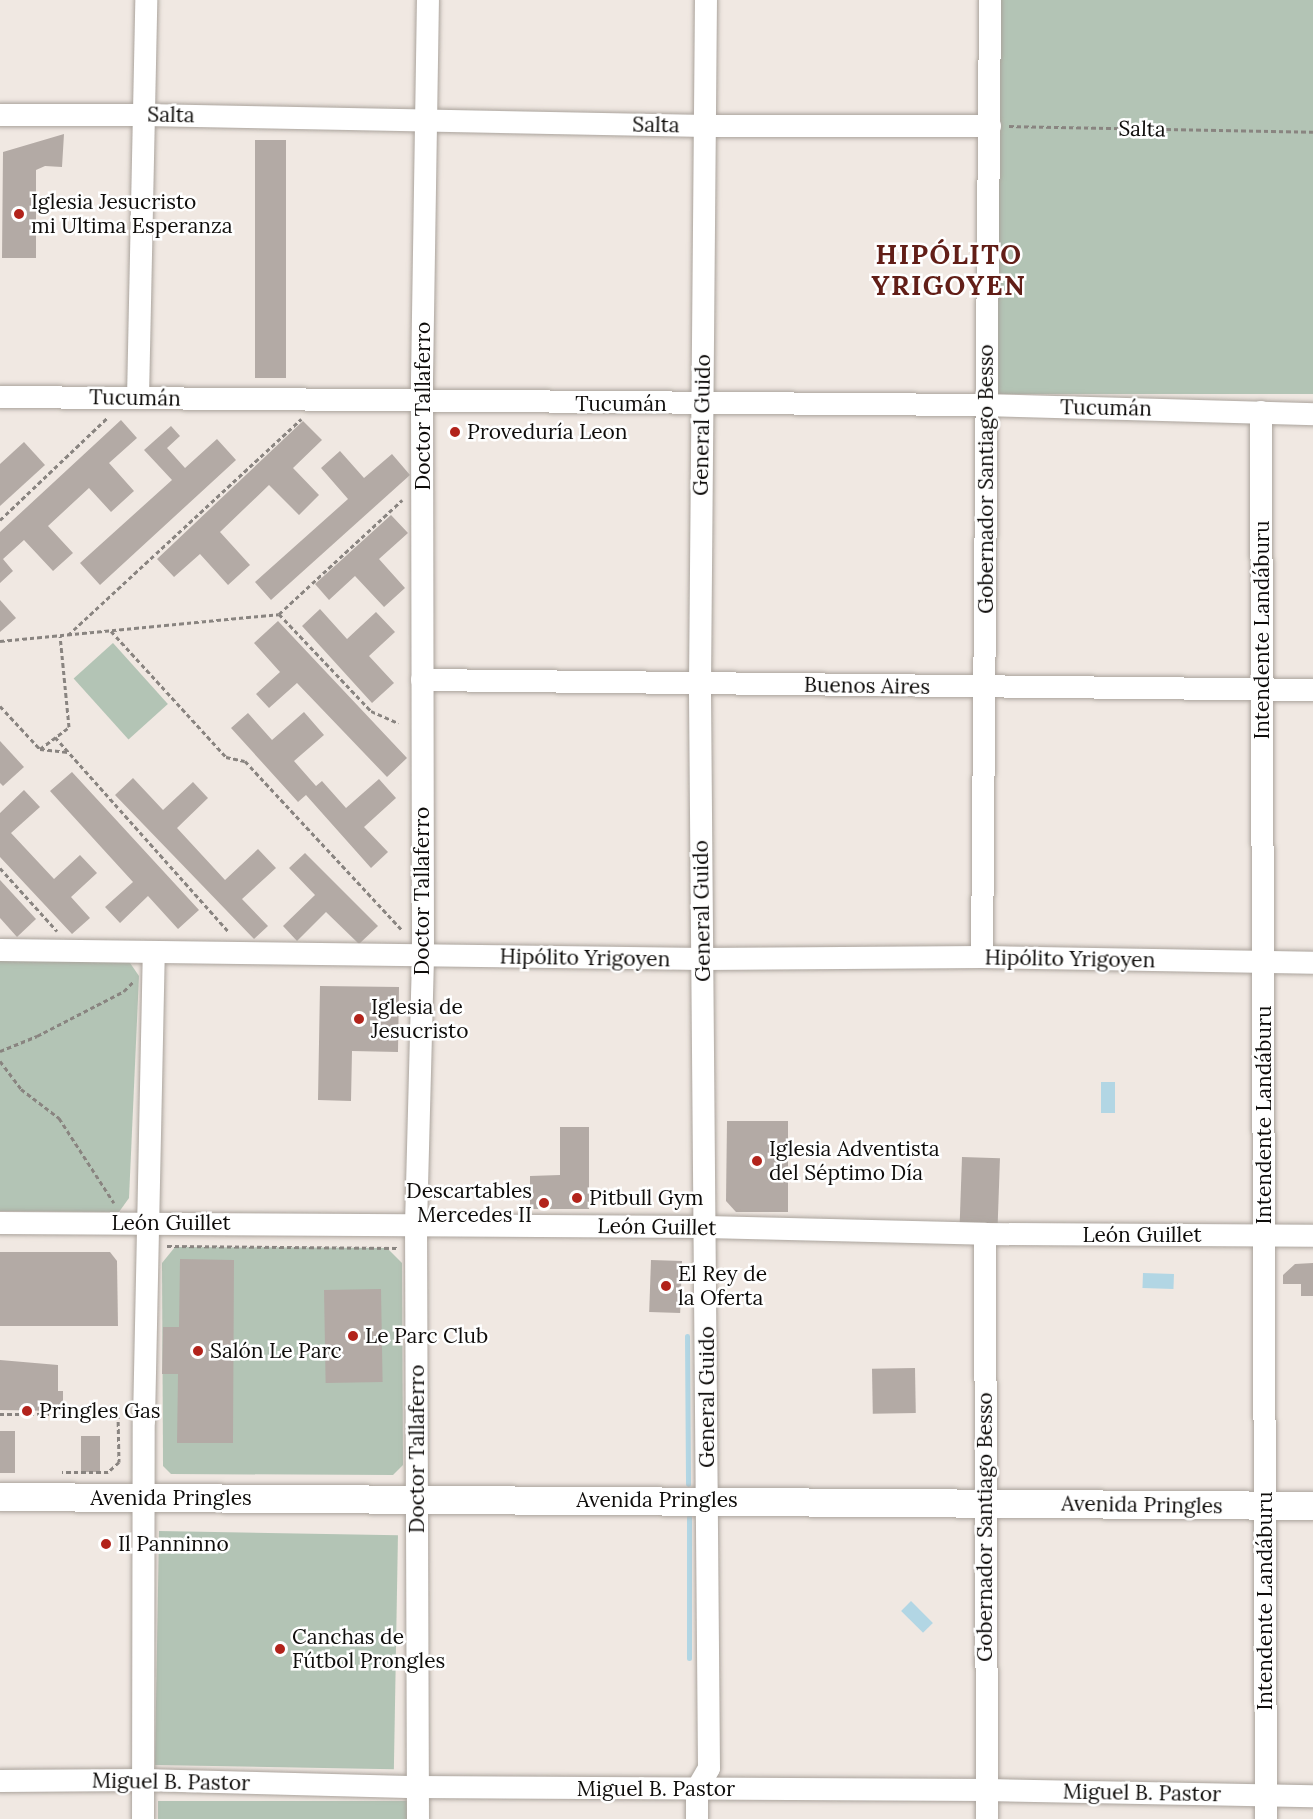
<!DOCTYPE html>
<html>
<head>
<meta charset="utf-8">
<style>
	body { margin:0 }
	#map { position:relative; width:1313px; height:1819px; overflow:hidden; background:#f0e8e2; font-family:Lora,serif }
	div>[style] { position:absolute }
	.green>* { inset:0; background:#b3c4b5; transform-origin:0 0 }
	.water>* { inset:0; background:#b2d6e4; transform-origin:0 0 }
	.stream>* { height:5px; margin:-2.5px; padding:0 2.5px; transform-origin:2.5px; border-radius:2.5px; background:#b2d6e4 }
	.building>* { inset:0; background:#b3aaa5; transform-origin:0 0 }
	.path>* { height:3px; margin-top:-1.5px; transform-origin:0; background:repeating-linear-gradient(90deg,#898480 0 4.5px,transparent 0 7.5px) }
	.roads { filter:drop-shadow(0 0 2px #aaa39c) drop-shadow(0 0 2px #aaa39c) }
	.minor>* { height:22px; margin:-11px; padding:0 11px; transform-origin:11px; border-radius:11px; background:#fff }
	.major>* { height:28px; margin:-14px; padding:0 14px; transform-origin:14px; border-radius:14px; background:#fff }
	.dots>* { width:16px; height:16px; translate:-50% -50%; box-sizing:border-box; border:3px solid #fff; border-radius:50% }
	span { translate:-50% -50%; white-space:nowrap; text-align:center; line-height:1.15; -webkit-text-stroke:5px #fff; paint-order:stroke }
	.street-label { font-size:21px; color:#0e0c0a }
	.poi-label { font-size:21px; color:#0e0c0a }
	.left { translate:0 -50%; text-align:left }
	.right { translate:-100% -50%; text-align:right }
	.district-label { font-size:27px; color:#621e17; font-weight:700; letter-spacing:1.5px }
</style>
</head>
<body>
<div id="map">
	<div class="green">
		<div style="left:992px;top:0;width:321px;height:394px"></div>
		<div style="left:113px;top:643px;width:82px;height:53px;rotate:48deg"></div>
		<div style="clip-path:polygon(0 959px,128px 960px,139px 976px,129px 1198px,119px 1212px,0 1211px)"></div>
		<div style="clip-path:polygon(175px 1247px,387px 1248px,402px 1263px,403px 1465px,393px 1475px,171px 1474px,163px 1466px,162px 1263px)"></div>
		<div style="left:159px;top:1531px;width:239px;height:234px;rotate:1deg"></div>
		<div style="left:158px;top:1801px;width:250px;height:18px"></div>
	</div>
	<div class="water">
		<div style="left:1101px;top:1082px;width:14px;height:31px"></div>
		<div style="left:1143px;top:1273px;width:31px;height:15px;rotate:2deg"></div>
		<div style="left:911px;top:1601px;width:31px;height:14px;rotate:45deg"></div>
	</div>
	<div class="stream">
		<div style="left:687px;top:1336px;width:148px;rotate:89.6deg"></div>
		<div style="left:689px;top:1517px;width:141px;rotate:90deg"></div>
	</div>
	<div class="building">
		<div style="clip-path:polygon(64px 134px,62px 167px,45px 166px,36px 170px,36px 258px,2px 258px,3px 152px)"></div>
		<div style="left:255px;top:140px;width:31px;height:238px"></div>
		<div style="clip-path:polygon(121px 420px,137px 438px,109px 463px,134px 491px,111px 512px,89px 488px,48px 526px,73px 553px,53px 571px,24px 540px,3px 559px,13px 571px,0 583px,0 532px)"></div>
		<div style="clip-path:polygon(303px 421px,322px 440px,293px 468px,319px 495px,299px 515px,269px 485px,220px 532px,250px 565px,228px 585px,200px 554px,174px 577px,157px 559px)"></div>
		<div style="clip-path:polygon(171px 426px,180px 436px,167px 448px,185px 468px,217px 439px,236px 460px,100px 585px,80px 563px,172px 480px,144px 450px)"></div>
		<div style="clip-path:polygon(24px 442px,45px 465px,0 506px,0 464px)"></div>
		<div style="clip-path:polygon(340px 451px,364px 478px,392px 454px,410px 475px,271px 600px,255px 582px,348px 499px,321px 468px)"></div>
		<div style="clip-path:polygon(391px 515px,408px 533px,379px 559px,405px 588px,384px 607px,355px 576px,329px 600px,315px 584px)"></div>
		<div style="clip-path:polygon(0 600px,16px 618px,0 632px)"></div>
		<div style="clip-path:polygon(320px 609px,347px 639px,376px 612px,395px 632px,369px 656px,394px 683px,372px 703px,302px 626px)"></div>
		<div style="clip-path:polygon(278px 621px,407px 758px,387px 777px,297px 683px,269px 708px,256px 694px,280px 672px,254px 643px)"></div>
		<div style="clip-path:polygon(304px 712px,324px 735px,294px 761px,316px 786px,322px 781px,346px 808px,379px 779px,396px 798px,364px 827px,388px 852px,371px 868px,306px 795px,298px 802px,231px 728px,248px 713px,272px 740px)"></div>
		<div style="clip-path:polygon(0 741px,24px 767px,3px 786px,0 783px)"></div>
		<div style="clip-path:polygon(72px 772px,199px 910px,178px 929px,148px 896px,120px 923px,105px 907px,133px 882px,50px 791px)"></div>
		<div style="clip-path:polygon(133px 778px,163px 810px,193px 782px,208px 798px,177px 828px,225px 880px,258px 849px,276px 868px,242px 899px,268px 926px,254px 939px,115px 795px)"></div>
		<div style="clip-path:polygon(24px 790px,40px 807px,11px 833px,54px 879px,80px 855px,97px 873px,71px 897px,90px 918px,72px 934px,0 857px,0 813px)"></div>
		<div style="clip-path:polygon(305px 853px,378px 926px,359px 944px,326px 912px,297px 941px,283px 926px,315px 895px,289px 868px)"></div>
		<div style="clip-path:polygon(0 880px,36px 919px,17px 937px,0 918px)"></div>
		<div style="clip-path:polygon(320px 986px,399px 987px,398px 1052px,352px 1051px,351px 1101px,318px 1100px)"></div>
		<div style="clip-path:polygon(727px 1121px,788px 1121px,788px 1212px,736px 1212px,726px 1201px)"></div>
		<div style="clip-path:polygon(560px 1127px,589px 1127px,589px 1209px,530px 1209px,530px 1176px,560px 1175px)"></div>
		<div style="left:962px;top:1157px;width:38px;height:66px;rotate:2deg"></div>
		<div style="clip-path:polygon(0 1252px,110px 1252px,117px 1261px,118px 1326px,0 1326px)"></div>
		<div style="clip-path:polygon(180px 1259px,234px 1260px,233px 1443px,177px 1443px,178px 1374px,162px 1374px,163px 1327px,179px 1327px)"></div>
		<div style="left:651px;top:1260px;width:31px;height:52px;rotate:2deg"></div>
		<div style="clip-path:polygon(1313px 1263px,1313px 1296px,1301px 1296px,1301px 1284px,1283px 1284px,1283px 1275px,1295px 1264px)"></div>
		<div style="left:381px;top:1289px;width:93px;height:57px;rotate:89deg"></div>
		<div style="clip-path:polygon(0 1360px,58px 1365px,58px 1391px,63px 1391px,63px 1411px,0 1410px)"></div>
		<div style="left:915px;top:1368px;width:45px;height:43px;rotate:89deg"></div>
		<div style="left:0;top:1431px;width:15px;height:42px"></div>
		<div style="left:81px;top:1436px;width:19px;height:36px"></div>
	</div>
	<div class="path">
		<div style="left:1009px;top:126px;width:304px;rotate:1.1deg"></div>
		<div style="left:0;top:520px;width:148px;rotate:-43.6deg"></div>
		<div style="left:279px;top:614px;width:134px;rotate:46.5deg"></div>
		<div style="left:371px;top:711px;width:30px;rotate:24deg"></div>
		<div style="left:111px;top:631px;width:171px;rotate:47.6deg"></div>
		<div style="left:226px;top:757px;width:19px;rotate:12deg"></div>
		<div style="left:245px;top:761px;width:231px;rotate:47.1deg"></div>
		<div style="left:68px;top:635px;width:318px;rotate:-42.8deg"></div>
		<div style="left:0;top:641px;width:280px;rotate:-5.5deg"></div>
		<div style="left:279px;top:614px;width:168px;rotate:-42.8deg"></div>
		<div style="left:0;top:706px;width:59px;rotate:47.1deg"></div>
		<div style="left:40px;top:749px;width:28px;rotate:6deg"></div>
		<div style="left:55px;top:737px;width:261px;rotate:48.3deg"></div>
		<div style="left:40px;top:749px;width:36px;rotate:-37deg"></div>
		<div style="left:69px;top:727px;width:91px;rotate:-95.6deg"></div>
		<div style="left:0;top:868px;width:85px;rotate:47.9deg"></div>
		<div style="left:0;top:1051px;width:40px;rotate:-22deg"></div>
		<div style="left:37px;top:1036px;width:98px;rotate:-27.3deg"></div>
		<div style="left:124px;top:991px;width:13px;rotate:-45deg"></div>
		<div style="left:0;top:1061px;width:35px;rotate:53deg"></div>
		<div style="left:21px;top:1089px;width:48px;rotate:37.3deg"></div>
		<div style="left:59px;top:1118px;width:101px;rotate:57.1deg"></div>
		<div style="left:167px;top:1246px;width:231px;rotate:0.5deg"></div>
		<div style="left:0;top:1414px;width:118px"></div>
		<div style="left:118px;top:1414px;width:48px;rotate:88.8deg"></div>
		<div style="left:119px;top:1462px;width:15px;rotate:138deg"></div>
		<div style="left:108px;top:1472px;width:46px;rotate:180deg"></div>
	</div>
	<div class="roads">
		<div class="minor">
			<div style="left:0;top:115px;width:145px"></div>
			<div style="left:145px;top:115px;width:561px;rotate:1.12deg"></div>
			<div style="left:706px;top:126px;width:284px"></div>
			<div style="left:0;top:397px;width:985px;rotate:0.47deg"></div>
			<div style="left:985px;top:405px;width:328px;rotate:1.6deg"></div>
			<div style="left:138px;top:398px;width:398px;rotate:-88.8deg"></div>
			<div style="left:1261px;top:412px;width:1407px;rotate:89.8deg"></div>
			<div style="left:422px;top:680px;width:891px;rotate:0.64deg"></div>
			<div style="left:0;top:950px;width:703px;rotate:0.73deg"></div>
			<div style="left:703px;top:959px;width:279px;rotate:-0.4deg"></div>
			<div style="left:982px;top:957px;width:331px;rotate:1deg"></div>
			<div style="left:982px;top:957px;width:957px;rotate:-89.52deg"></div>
			<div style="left:0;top:1223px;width:706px;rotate:0.32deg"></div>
			<div style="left:706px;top:1227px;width:279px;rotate:1.4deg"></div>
			<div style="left:985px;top:1234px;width:328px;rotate:0.3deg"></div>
			<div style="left:985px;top:1234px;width:585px;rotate:89.8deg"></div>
			<div style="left:0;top:1781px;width:143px;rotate:-0.4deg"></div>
			<div style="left:143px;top:1780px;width:274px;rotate:1.5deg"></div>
			<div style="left:417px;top:1787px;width:570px;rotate:0.3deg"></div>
			<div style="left:987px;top:1790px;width:326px;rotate:1.1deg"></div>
			<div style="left:143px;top:1819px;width:398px;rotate:-89.9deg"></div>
			<div style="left:144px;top:1421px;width:469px;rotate:-88.8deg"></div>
			<div style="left:418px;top:1819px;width:594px;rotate:-90.19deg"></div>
			<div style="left:416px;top:1225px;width:269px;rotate:-88.5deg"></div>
			<div style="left:423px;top:956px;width:577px;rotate:-90.1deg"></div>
			<div style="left:422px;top:379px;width:379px;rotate:-89.1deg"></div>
			<div style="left:697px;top:1819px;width:30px;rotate:-90deg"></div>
			<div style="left:697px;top:1789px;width:24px;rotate:-60deg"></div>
			<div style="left:709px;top:1768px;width:1083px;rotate:-90.48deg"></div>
			<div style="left:700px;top:685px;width:685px;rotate:-89.5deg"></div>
		</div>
		<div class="major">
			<div style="left:0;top:1497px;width:1313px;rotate:0.39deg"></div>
		</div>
	</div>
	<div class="dots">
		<div style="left:19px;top:214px;background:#b2231b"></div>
		<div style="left:455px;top:432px;background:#b2231b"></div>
		<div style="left:359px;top:1019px;background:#b2231b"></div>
		<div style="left:757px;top:1161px;background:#b2231b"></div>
		<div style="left:577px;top:1198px;background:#b2231b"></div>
		<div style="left:544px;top:1203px;background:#b2231b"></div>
		<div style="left:666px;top:1286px;background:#b2231b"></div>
		<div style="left:353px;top:1336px;background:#b2231b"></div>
		<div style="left:198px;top:1351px;background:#b2231b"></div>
		<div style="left:27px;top:1411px;background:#b2231b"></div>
		<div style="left:106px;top:1544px;background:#b2231b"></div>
		<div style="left:280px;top:1649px;background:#b2231b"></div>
	</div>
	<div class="street-label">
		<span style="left:171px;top:115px;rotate:1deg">Salta</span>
		<span style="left:656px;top:125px;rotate:1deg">Salta</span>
		<span style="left:1142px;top:129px;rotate:1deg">Salta</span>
		<span style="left:135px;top:398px;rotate:1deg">Tucumán</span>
		<span style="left:621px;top:404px">Tucumán</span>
		<span style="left:423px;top:406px;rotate:-90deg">Doctor Tallaferro</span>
		<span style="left:1106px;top:408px;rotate:1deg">Tucumán</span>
		<span style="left:702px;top:425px;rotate:-89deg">General Guido</span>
		<span style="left:986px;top:479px;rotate:-90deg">Gobernador Santiago Besso</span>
		<span style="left:1262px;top:630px;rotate:-90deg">Intendente Landáburu</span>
		<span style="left:867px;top:686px;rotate:1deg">Buenos Aires</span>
		<span style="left:422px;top:891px;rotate:-90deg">Doctor Tallaferro</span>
		<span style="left:702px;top:911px;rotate:-91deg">General Guido</span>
		<span style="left:585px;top:958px;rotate:1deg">Hipólito Yrigoyen</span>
		<span style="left:1070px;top:959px;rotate:1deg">Hipólito Yrigoyen</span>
		<span style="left:1264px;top:1115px;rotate:-90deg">Intendente Landáburu</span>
		<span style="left:171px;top:1223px">León Guillet</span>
		<span style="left:657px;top:1227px;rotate:1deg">León Guillet</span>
		<span style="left:1142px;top:1235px">León Guillet</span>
		<span style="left:707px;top:1397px;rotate:-90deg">General Guido</span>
		<span style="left:417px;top:1449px;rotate:-90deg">Doctor Tallaferro</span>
		<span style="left:171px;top:1498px">Avenida Pringles</span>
		<span style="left:657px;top:1500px">Avenida Pringles</span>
		<span style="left:1142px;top:1505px;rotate:1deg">Avenida Pringles</span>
		<span style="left:985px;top:1527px;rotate:-90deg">Gobernador Santiago Besso</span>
		<span style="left:1265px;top:1601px;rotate:-90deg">Intendente Landáburu</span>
		<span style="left:171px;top:1782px;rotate:1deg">Miguel B. Pastor</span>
		<span style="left:656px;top:1789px">Miguel B. Pastor</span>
		<span style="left:1142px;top:1793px;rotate:1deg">Miguel B. Pastor</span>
	</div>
	<div class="poi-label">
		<span class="left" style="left:31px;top:214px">Iglesia Jesucristo<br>mi Ultima Esperanza</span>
		<span class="left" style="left:467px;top:432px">Proveduría Leon</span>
		<span class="left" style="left:371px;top:1019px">Iglesia de<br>Jesucristo</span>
		<span class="left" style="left:769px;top:1161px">Iglesia Adventista<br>del Séptimo Día</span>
		<span class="right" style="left:532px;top:1203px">Descartables<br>Mercedes II</span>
		<span class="left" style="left:589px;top:1198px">Pitbull Gym</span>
		<span class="left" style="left:678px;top:1286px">El Rey de<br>la Oferta</span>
		<span class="left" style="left:365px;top:1336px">Le Parc Club</span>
		<span class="left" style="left:210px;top:1351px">Salón Le Parc</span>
		<span class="left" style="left:39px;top:1411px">Pringles Gas</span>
		<span class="left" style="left:118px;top:1544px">Il Panninno</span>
		<span class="left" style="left:292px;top:1649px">Canchas de<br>Fútbol Prongles</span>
	</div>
	<div class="district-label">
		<span style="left:949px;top:270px">HIPÓLITO<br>YRIGOYEN</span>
	</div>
</div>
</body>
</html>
